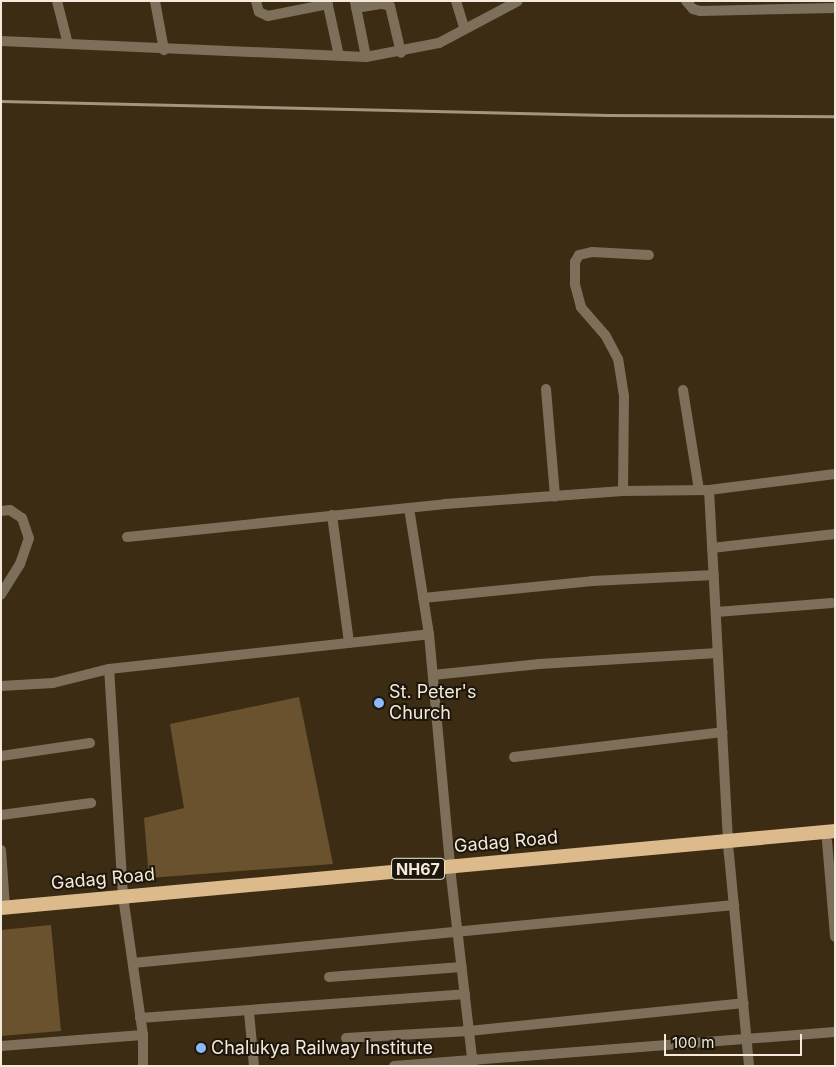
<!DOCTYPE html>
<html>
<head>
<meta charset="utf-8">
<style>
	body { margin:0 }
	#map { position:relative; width:836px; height:1067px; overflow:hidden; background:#3c2c13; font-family:Inter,sans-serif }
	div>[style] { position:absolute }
	.green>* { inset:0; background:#6a522f }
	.minor>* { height:10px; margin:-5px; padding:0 5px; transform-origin:5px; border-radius:5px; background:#7e6f5b }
	.trunk>* { height:14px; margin:-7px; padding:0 7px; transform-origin:7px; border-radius:7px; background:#dcba8c }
	.rail>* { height:2.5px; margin:-1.25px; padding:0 1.25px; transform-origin:1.25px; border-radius:1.25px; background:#a29682 }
	.dots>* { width:14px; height:14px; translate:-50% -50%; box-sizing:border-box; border:2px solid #1d160b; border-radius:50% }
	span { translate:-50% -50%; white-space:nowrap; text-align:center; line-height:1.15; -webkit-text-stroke:4px #1d160b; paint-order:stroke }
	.shield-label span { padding:1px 4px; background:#1d160b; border:1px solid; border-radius:4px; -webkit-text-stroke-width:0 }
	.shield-label { font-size:16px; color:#f4eadb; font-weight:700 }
	.poi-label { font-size:18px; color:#f4eadb }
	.left { translate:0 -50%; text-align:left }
	.street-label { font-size:18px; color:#f4eadb }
	.frame { position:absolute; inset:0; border:2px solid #f4eadb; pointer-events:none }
	.scale { position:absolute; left:664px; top:1034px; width:138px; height:22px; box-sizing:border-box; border:2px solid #f4eadb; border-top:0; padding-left:6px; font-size:15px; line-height:18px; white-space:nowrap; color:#f4eadb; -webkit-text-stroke:4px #1d160b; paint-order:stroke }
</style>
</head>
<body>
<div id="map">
	<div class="green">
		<div style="clip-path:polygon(299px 697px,333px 864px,149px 878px,144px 818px,184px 808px,170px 724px)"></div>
		<div style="clip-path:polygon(51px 925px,61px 1031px,1px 1036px,1px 930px)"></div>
	</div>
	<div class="minor">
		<div style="left:57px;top:1px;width:44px;rotate:75.7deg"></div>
		<div style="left:155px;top:1px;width:50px;rotate:79.6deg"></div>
		<div style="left:256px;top:1px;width:11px;rotate:75deg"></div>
		<div style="left:259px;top:12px;width:10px;rotate:24deg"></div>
		<div style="left:268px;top:16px;width:61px;rotate:-11.3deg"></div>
		<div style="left:327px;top:1px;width:56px;rotate:77.7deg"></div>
		<div style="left:456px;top:1px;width:28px;rotate:73deg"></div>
		<div style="left:686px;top:1px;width:11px;rotate:49deg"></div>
		<div style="left:693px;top:9px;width:7px;rotate:16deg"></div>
		<div style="left:700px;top:11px;width:135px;rotate:-1.3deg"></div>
		<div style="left:355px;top:2px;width:56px;rotate:78.7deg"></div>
		<div style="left:356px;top:8px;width:26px;rotate:-9deg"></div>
		<div style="left:382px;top:4px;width:8px;rotate:14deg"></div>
		<div style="left:390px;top:6px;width:48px;rotate:76.8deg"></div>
		<div style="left:1px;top:41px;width:365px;rotate:2.5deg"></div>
		<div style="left:366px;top:57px;width:74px;rotate:-10.9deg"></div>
		<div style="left:439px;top:43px;width:89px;rotate:-28deg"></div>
		<div style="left:546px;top:389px;width:108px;rotate:85.2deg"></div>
		<div style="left:683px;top:390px;width:101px;rotate:80.9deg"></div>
		<div style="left:709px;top:490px;width:365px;rotate:86.9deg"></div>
		<div style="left:729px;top:854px;width:213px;rotate:84.6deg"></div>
		<div style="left:623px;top:491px;width:95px;rotate:-89.4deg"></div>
		<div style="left:624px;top:396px;width:37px;rotate:-99deg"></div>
		<div style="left:618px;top:359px;width:27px;rotate:-118deg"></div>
		<div style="left:605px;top:335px;width:37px;rotate:-131deg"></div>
		<div style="left:581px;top:307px;width:24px;rotate:-105deg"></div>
		<div style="left:575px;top:284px;width:22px;rotate:-90deg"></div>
		<div style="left:575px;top:262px;width:8px;rotate:-60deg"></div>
		<div style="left:579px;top:255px;width:13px;rotate:-13deg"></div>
		<div style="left:592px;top:252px;width:57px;rotate:3deg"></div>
		<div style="left:409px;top:508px;width:128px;rotate:81deg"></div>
		<div style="left:429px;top:634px;width:243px;rotate:84.8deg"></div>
		<div style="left:451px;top:876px;width:191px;rotate:83.4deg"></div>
		<div style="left:1px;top:511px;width:9px;rotate:-6deg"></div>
		<div style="left:10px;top:510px;width:14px;rotate:34deg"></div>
		<div style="left:22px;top:518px;width:21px;rotate:71deg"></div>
		<div style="left:29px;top:538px;width:28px;rotate:109deg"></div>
		<div style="left:20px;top:564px;width:36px;rotate:122deg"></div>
		<div style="left:332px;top:515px;width:129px;rotate:82.4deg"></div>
		<div style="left:127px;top:537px;width:320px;rotate:-5.9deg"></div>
		<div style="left:445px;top:504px;width:178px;rotate:-4.2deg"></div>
		<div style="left:623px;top:491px;width:86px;rotate:-0.7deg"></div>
		<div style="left:709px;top:490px;width:127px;rotate:-7.2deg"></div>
		<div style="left:712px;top:548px;width:124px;rotate:-6.5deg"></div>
		<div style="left:423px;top:598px;width:170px;rotate:-5.7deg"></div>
		<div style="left:592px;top:581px;width:122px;rotate:-2.8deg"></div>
		<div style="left:716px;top:612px;width:116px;rotate:-4.4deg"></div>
		<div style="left:433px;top:675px;width:107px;rotate:-5.9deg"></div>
		<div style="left:539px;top:664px;width:179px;rotate:-3.5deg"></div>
		<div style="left:1px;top:686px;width:52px;rotate:-3.3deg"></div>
		<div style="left:53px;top:683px;width:58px;rotate:-14deg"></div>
		<div style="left:1px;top:756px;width:90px;rotate:-8.3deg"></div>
		<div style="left:514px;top:757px;width:210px;rotate:-6.8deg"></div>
		<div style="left:1px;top:815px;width:91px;rotate:-7.6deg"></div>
		<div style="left:827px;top:841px;width:96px;rotate:85.2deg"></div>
		<div style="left:1px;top:850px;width:57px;rotate:86deg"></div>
		<div style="left:133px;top:963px;width:604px;rotate:-5.51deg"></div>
		<div style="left:329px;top:977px;width:133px;rotate:-4.3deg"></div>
		<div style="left:249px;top:1012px;width:54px;rotate:84.7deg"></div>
		<div style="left:140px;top:1018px;width:326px;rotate:-4.2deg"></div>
		<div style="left:346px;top:1038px;width:123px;rotate:-3.3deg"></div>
		<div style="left:469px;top:1031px;width:276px;rotate:-5.8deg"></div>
		<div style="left:1px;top:1046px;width:142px;rotate:-4.4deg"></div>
		<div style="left:143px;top:1066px;width:31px;rotate:-90deg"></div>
		<div style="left:143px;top:1035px;width:140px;rotate:-98.2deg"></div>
		<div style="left:123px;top:896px;width:227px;rotate:-93.5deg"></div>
		<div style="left:109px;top:669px;width:322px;rotate:-6.2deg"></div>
		<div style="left:394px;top:1066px;width:442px;rotate:-4.4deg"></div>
	</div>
	<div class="trunk">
		<div style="left:1px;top:908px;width:838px;rotate:-5.27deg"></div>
	</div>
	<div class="rail">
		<div style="left:1px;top:101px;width:607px;rotate:1.32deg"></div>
		<div style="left:608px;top:115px;width:227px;rotate:0.3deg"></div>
	</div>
	<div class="dots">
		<div style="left:379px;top:703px;background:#8abafc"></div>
		<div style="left:201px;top:1048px;background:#8abafc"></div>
	</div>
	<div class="shield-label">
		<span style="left:418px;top:869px">NH67</span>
	</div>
	<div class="poi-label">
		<span class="left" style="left:389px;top:703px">St. Peter's<br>Church</span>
		<span class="left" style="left:211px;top:1048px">Chalukya Railway Institute</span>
	</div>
	<div class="street-label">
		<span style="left:506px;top:842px;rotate:-5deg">Gadag Road</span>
		<span style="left:103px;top:879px;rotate:-5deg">Gadag Road</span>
	</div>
	<div class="frame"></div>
	<div class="scale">100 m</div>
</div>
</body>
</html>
